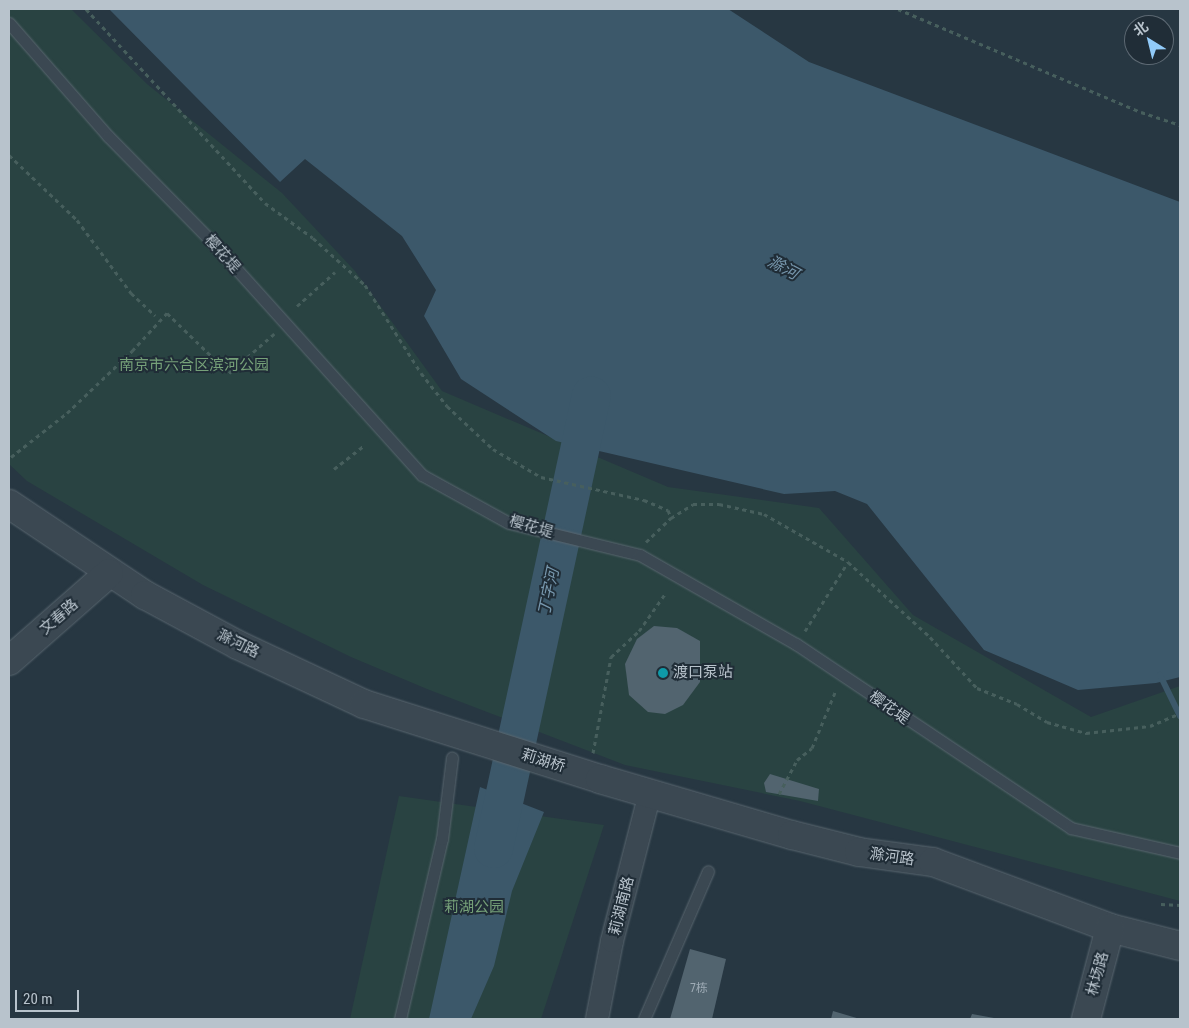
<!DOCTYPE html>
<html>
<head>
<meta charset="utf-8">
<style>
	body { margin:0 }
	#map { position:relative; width:1189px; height:1028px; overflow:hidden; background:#273742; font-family:"Roboto Condensed","Noto Sans SC",sans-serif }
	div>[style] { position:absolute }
	.green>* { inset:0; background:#294342 }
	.water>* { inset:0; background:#3c586a }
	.stream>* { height:6px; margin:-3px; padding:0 3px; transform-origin:3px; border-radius:3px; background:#3c586a }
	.river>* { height:39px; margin:-19.5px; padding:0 19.5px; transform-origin:19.5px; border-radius:19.5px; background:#3c586a }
	.building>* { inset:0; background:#52646f }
	.path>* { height:3px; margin-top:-1.5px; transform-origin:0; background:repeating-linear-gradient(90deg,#475f5d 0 4px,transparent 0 8px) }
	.roads { filter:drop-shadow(0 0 1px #59666f) drop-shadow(0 0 1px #59666f) }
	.service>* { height:11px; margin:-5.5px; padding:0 5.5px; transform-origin:5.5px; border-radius:5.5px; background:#3b4852 }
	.minor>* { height:22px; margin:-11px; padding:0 11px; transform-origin:11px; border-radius:11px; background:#3b4852 }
	.tertiary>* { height:28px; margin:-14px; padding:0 14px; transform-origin:14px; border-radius:14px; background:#3b4852 }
	.dots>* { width:14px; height:14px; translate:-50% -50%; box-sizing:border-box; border:2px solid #202d37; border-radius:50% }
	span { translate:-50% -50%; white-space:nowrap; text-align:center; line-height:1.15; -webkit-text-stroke:4px #202d37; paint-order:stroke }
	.number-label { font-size:12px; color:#9eabb5 }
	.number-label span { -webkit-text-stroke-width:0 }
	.street-label { font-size:15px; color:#b8c3cc }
	.park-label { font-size:15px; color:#76a179 }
	.poi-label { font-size:15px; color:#b8c3cc }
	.left { translate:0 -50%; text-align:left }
	.water-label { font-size:16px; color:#7898ae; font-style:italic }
	.frame { position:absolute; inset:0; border:10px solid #b8c3cc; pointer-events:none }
	.north { position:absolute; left:1124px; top:15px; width:50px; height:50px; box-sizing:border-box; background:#202d37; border:1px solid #5d6973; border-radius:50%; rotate:324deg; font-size:14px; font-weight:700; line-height:20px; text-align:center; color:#b8c3cc }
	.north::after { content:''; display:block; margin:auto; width:18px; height:22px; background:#91caf8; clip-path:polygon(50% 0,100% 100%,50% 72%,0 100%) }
	.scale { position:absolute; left:15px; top:990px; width:64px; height:22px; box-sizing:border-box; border:2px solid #b8c3cc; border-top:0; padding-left:6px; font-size:15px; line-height:18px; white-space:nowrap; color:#b8c3cc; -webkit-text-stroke:4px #202d37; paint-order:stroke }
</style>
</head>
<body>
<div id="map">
	<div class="green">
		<div style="clip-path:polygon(9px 9px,71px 9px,147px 84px,282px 193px,355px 271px,442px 391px,668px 487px,819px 508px,913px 615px,1091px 717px,1180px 686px,1180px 901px,800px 801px,625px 765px,427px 689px,351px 657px,203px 585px,27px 481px,9px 464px)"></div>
		<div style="clip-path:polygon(399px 796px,604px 825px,541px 1019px,350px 1019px)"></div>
	</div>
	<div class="water">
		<div style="clip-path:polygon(109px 9px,728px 9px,809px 62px,1180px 202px,1180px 677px,1156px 683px,1078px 690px,984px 650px,867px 504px,835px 491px,784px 494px,556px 441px,461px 379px,424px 316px,436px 290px,402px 236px,305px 159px,280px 182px)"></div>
		<div style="clip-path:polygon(480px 787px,544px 812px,512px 891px,494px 966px,471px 1019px,429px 1019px)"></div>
	</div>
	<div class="stream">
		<div style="left:1160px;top:675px;width:46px;rotate:64deg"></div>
	</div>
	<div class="river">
		<div style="left:493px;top:848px;width:463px;rotate:-77.8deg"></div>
	</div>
	<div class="building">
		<div style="clip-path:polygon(654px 626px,677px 628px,700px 641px,700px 682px,683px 705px,665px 714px,648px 712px,629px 695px,625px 664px,637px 639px)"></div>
		<div style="clip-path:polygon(770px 774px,819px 789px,818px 801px,766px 792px,764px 783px)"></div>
		<div style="clip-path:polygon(690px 949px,726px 959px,712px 1019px,670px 1019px)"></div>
		<div style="clip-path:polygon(833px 1011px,860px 1019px,831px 1019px)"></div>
		<div style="clip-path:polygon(972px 1014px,994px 1018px,993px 1019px,970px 1019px)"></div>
	</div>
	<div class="path">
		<div style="left:86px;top:9px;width:264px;rotate:47.3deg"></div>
		<div style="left:265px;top:203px;width:59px;rotate:36.1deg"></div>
		<div style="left:313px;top:238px;width:70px;rotate:42.1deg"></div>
		<div style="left:365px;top:285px;width:104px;rotate:57.5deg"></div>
		<div style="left:421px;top:373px;width:42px;rotate:51.8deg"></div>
		<div style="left:447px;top:406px;width:63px;rotate:43.1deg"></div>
		<div style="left:493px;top:449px;width:56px;rotate:30.3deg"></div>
		<div style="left:541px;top:477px;width:106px;rotate:12.6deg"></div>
		<div style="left:644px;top:500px;width:26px;rotate:23deg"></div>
		<div style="left:668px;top:510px;width:9px;rotate:69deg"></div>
		<div style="left:898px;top:9px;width:264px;rotate:23deg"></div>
		<div style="left:1141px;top:112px;width:41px;rotate:18.4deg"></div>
		<div style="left:9px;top:155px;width:94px;rotate:43.7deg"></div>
		<div style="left:77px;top:220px;width:91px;rotate:53.5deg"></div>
		<div style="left:131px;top:293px;width:33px;rotate:43deg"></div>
		<div style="left:297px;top:306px;width:51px;rotate:-41.8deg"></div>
		<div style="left:11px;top:457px;width:71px;rotate:-38.2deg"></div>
		<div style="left:67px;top:413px;width:90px;rotate:-43.6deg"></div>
		<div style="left:132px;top:351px;width:52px;rotate:-47.4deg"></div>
		<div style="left:167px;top:313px;width:86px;rotate:44.1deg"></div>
		<div style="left:229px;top:373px;width:60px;rotate:-40.9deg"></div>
		<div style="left:334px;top:469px;width:37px;rotate:-38deg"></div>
		<div style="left:646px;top:542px;width:35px;rotate:-44deg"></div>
		<div style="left:671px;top:518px;width:26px;rotate:-32deg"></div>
		<div style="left:693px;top:504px;width:26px"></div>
		<div style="left:719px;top:504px;width:46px;rotate:12.5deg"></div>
		<div style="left:764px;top:514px;width:97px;rotate:29.7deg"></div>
		<div style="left:848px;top:562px;width:111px;rotate:42.4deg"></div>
		<div style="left:930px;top:637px;width:69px;rotate:47.3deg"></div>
		<div style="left:977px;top:688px;width:43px;rotate:21.8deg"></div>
		<div style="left:1017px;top:704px;width:35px;rotate:31deg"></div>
		<div style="left:1047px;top:722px;width:41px;rotate:15.8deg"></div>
		<div style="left:1086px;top:733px;width:64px;rotate:-6.2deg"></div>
		<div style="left:1150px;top:726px;width:33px;rotate:-23deg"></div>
		<div style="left:805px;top:631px;width:81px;rotate:-58.1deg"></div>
		<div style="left:593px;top:753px;width:98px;rotate:-79.4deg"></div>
		<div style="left:611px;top:657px;width:38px;rotate:-43deg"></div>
		<div style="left:639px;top:631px;width:45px;rotate:-54.9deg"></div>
		<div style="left:779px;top:794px;width:38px;rotate:-62deg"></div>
		<div style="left:797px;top:760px;width:19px;rotate:-39deg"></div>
		<div style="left:812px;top:748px;width:63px;rotate:-67.5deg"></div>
		<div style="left:1161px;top:904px;width:19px;rotate:3deg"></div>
	</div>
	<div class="roads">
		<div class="service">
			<div style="left:9px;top:23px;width:150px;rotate:48.8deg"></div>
			<div style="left:108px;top:136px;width:150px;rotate:45.5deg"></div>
			<div style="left:213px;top:243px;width:312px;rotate:48deg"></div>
			<div style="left:422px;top:475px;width:99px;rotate:28.9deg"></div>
			<div style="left:509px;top:523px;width:135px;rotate:13.7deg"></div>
			<div style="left:640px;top:555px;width:180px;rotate:29.7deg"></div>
			<div style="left:796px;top:644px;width:331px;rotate:33.8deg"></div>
			<div style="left:1071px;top:828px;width:112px;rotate:12.9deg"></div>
			<div style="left:400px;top:1019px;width:185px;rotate:-76.9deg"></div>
			<div style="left:442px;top:839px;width:82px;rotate:-83deg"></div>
			<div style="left:644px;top:1019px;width:161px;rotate:-66.6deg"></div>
		</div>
		<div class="minor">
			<div style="left:597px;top:1019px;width:79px;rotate:-79.1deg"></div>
			<div style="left:612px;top:941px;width:153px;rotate:-75.6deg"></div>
		</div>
		<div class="tertiary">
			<div style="left:9px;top:504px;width:164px;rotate:33.8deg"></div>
			<div style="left:145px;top:595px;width:106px;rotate:28.3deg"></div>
			<div style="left:238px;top:645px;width:139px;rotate:25.1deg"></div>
			<div style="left:364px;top:704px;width:248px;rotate:17.6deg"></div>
			<div style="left:600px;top:779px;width:200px;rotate:16.3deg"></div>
			<div style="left:792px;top:835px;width:69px;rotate:14.2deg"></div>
			<div style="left:859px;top:852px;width:75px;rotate:7.7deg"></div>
			<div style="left:933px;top:862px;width:189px;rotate:20.4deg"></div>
			<div style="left:1110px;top:928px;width:72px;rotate:14.4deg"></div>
			<div style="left:9px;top:661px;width:133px;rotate:-41.3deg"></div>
			<div style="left:1086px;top:1019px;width:94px;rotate:-75.2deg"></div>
		</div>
	</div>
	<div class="dots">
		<div style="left:663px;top:673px;background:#0f9aa8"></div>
	</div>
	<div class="number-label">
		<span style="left:699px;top:989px">7栋</span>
	</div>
	<div class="street-label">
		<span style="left:222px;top:254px;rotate:48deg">樱花堤</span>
		<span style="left:531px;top:527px;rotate:16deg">樱花堤</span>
		<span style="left:59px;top:617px;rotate:-41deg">文春路</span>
		<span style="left:238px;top:644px;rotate:26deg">滁河路</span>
		<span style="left:889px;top:708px;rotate:35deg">樱花堤</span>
		<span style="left:543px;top:761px;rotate:17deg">莉湖桥</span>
		<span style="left:892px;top:857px;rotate:8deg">滁河路</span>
		<span style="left:622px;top:906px;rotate:-76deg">莉湖南路</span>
		<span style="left:1098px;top:974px;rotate:-75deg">林场路</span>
	</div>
	<div class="park-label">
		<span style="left:194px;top:366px">南京市六合区滨河公园</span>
		<span style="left:474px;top:908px">莉湖公园</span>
	</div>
	<div class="poi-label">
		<span class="left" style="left:673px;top:673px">渡口泵站</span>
	</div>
	<div class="water-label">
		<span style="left:783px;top:268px;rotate:28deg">滁河</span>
		<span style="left:549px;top:592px;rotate:-78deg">丁字河</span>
	</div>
	<div class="frame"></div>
	<div class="north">北</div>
	<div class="scale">20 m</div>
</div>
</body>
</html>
